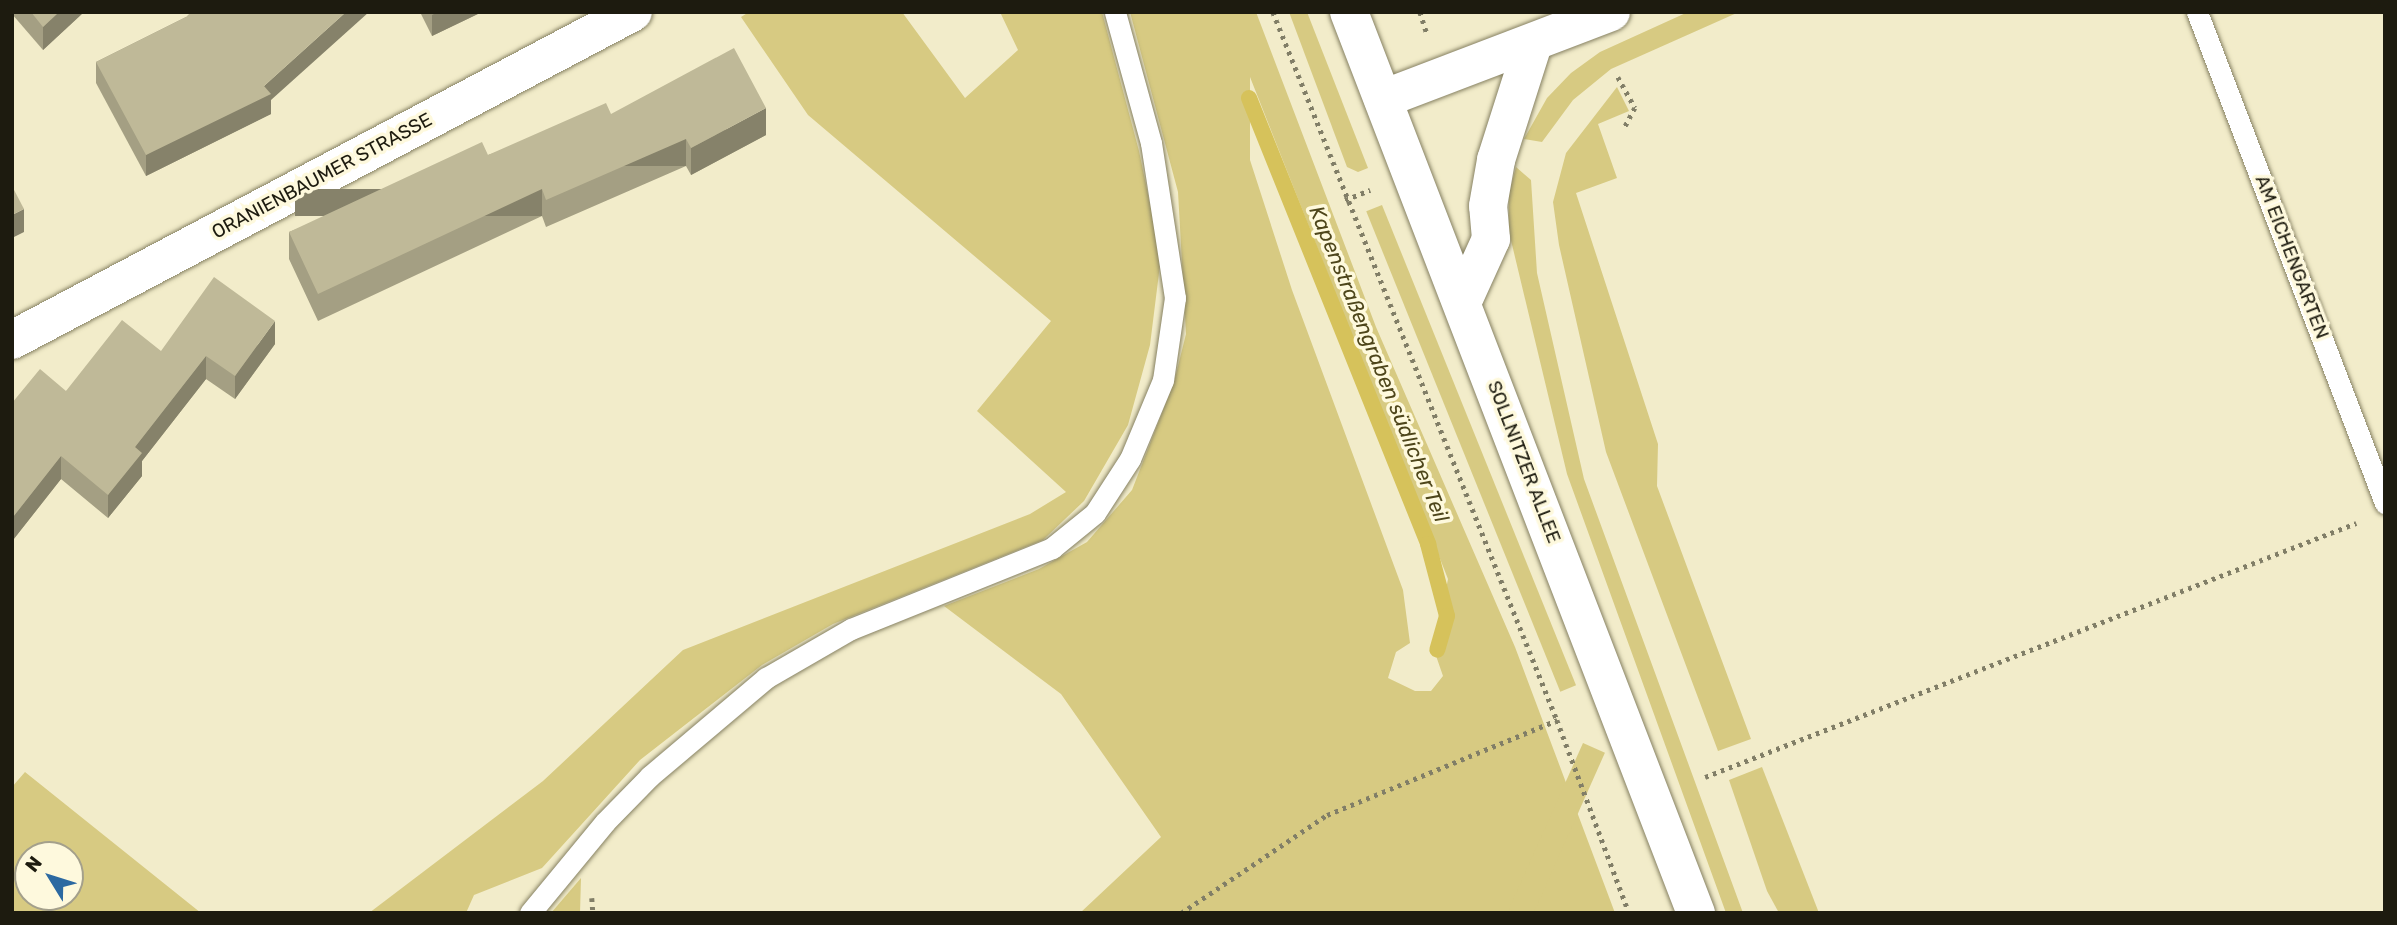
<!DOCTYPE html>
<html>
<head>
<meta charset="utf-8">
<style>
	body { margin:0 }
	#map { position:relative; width:2397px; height:925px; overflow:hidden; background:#f2ecca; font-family:Rubik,sans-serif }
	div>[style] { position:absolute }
	.green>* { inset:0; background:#d7ca82; transform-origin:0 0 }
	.stream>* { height:16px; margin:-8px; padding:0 8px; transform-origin:8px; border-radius:8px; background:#d6c25b }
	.path>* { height:4.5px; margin-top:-2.25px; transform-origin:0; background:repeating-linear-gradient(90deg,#817e67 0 3.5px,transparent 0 8.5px) }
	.roads { filter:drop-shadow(0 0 2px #868162) drop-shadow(0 0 2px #868162) }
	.lane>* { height:21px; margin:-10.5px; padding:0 10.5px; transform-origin:10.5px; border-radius:10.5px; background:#fff }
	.street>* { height:38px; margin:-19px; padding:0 19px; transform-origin:19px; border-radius:19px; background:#fff }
	.secondary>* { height:38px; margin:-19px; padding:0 19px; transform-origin:19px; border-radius:19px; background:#fff }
	.wall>* { inset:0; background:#a49f83 }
	.shaded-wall>* { inset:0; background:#86826a; transform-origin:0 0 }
	.building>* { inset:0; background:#bfb998 }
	span { translate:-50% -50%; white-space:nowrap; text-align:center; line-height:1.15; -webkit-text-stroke:7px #fef9dd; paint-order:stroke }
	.street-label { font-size:19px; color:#1d1b0f }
	.water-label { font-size:21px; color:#4e461b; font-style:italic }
	.frame { position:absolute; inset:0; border:14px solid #1d1b0f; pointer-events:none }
	.north { position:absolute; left:14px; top:841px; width:70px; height:70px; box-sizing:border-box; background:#fef9dd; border:2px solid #a4a08b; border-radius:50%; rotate:308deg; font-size:19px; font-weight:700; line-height:28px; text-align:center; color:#1d1b0f }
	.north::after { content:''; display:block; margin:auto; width:24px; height:32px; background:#2c69a1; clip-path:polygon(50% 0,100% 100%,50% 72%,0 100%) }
</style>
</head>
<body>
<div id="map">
	<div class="green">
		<div style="clip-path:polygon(749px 12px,902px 12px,965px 98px,1018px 50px,1000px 12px,1102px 12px,1139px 151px,1161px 257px,1150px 345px,1128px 425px,1084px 501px,1043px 540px,833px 624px,762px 665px,640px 760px,542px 868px,474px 895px,466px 913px,369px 913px,543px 781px,683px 650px,1030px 514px,1066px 492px,977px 411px,1051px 321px,808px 115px,741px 17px)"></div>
		<div style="clip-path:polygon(evenodd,1130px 12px,1256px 12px,1376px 327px,1515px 647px,1615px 913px,1080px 913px,1161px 837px,1061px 694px,944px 606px,1039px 569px,1087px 542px,1132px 490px,1174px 382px,1186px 334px,1178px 192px,1130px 12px,1250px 77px,1448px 579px,1434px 650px,1443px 676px,1431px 691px,1415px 691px,1388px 678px,1396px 652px,1410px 643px,1403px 590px,1292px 290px,1250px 160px,1250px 77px)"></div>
		<div style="clip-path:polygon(1289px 12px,1307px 12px,1368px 168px,1358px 172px,1347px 167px)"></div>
		<div style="clip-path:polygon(1688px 12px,1739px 12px,1611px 69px,1573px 100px,1542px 142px,1524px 139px,1547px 98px,1571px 73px,1600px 52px)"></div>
		<div style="clip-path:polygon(1617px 87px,1629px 111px,1598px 124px,1617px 178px,1576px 193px,1658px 444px,1657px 486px,1751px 739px,1718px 751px,1606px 452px,1559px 245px,1553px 202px,1566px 153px)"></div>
		<div style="clip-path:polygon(1516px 167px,1531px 180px,1537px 273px,1584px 479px,1743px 913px,1726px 913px,1567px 474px,1509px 232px,1509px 193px)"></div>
		<div style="left:1382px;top:205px;width:518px;height:17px;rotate:68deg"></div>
		<div style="left:1583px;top:743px;width:24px;height:182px;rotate:24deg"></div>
		<div style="clip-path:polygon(1762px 767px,1819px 913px,1779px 913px,1767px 891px,1729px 780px)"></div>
		<div style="clip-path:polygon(evenodd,25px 772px,201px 913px,12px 913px,12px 787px,25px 772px,28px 855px,70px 855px,70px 897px,28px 897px,28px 855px)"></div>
		<div style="clip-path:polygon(581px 878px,580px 913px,551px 913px)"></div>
	</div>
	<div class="stream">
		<div style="left:1249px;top:98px;width:481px;rotate:68.1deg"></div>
		<div style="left:1428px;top:544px;width:74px;rotate:75.2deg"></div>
		<div style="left:1447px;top:616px;width:35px;rotate:106deg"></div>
	</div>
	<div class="path">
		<div style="left:1273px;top:12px;width:763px;rotate:68.14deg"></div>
		<div style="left:1557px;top:720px;width:206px;rotate:69.5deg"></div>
		<div style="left:1420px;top:12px;width:23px;rotate:72deg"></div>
		<div style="left:1618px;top:77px;width:35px;rotate:61deg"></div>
		<div style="left:1635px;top:108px;width:24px;rotate:118deg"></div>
		<div style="left:1345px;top:200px;width:27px;rotate:-22deg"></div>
		<div style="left:1705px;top:777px;width:699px;rotate:-21.31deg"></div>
		<div style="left:592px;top:898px;width:15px;rotate:86deg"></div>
		<div style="left:1181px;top:913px;width:176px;rotate:-33.9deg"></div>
		<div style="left:1327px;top:815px;width:249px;rotate:-22.4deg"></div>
	</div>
	<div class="roads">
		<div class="lane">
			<div style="left:2197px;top:12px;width:526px;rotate:69.05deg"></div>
			<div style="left:530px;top:913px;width:118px;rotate:-50.5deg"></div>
			<div style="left:605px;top:822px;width:64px;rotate:-45.6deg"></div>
			<div style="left:650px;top:776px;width:152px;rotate:-40.2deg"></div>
			<div style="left:766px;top:678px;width:98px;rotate:-30deg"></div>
			<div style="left:851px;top:629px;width:217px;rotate:-21.9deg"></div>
			<div style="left:1052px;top:548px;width:55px;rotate:-39.1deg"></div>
			<div style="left:1095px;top:513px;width:64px;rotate:-57.1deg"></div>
			<div style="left:1130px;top:459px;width:86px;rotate:-67.3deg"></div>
			<div style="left:1163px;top:380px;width:83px;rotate:-81.7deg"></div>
			<div style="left:1175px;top:298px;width:157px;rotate:-98.8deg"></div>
			<div style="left:1151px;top:143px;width:136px;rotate:-105.4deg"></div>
		</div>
		<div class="street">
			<div style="left:1383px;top:99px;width:244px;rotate:-20.9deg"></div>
			<div style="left:1462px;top:303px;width:70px;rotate:-65.6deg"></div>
			<div style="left:1491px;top:239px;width:33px;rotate:-95deg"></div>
			<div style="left:1488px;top:206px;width:47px;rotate:-80.1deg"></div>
			<div style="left:1496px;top:160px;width:122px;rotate:-72.3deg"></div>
			<div style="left:12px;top:340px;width:702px;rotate:-27.84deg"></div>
		</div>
		<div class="secondary">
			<div style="left:1349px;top:12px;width:966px;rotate:68.94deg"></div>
		</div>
	</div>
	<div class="wall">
		<div style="clip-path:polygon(12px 12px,84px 12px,43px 50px,12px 14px)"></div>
		<div style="clip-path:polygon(420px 12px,482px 12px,432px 36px)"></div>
		<div style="clip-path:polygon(186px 17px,271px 100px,271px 114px,146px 176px,96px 83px,96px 62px)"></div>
		<div style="clip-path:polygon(611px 114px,766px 135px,691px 175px,686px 166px,546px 227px,542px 216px,318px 321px,289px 259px,289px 232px,488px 155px)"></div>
		<div style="clip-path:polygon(275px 344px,235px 399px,206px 379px,142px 461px,142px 476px,108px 518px,61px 479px,13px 540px,12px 539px,12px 403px,66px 391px,161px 351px)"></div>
	</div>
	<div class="shaded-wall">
		<div style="clip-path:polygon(59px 12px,84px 12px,43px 50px,43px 27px)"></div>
		<div style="clip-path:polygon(346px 12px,369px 12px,271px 100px,271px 114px,146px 176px,146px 155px,264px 86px)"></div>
		<div style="clip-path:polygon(438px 12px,482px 12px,432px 36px,432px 15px)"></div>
		<div style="clip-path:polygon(766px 108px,766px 135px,691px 175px,691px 148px)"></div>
		<div style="left:686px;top:139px;width:27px;height:153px;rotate:90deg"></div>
		<div style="left:542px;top:189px;width:27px;height:247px;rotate:90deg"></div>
		<div style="clip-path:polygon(24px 209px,24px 232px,12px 238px,12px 215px)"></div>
		<div style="clip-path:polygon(275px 321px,275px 344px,235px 399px,235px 376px)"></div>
		<div style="clip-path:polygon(206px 356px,206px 379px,142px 461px,142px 476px,108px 518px,108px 495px,135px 447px)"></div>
		<div style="clip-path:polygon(61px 456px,61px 479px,13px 540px,13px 517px)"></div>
	</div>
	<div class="building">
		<div style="clip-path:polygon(31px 12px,59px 12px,43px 27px)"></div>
		<div style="clip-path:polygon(191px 12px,346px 12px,264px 86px,271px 94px,146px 155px,96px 62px,186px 17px)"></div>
		<div style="clip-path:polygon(734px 48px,766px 108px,691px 148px,686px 139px,546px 200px,542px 189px,318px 294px,289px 232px,482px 142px,488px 155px,606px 103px,611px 114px)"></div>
		<div style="clip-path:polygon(12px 186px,24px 209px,12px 215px)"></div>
		<div style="clip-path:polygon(214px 277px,275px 321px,235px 376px,206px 356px,135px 447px,142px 453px,108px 495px,61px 456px,13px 517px,12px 516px,12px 403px,40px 369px,66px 391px,122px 320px,161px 351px)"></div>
	</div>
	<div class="street-label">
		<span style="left:322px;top:176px;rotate:-28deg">ORANIENBAUMER STRASSE</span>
		<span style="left:2292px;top:257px;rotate:69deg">AM EICHENGARTEN</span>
		<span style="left:1524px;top:462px;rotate:69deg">SOLLNITZER ALLEE</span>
	</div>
	<div class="water-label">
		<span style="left:1379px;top:364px;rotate:68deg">Kapenstraßengraben südlicher Teil</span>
	</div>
	<div class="frame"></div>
	<div class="north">N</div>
</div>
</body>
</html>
